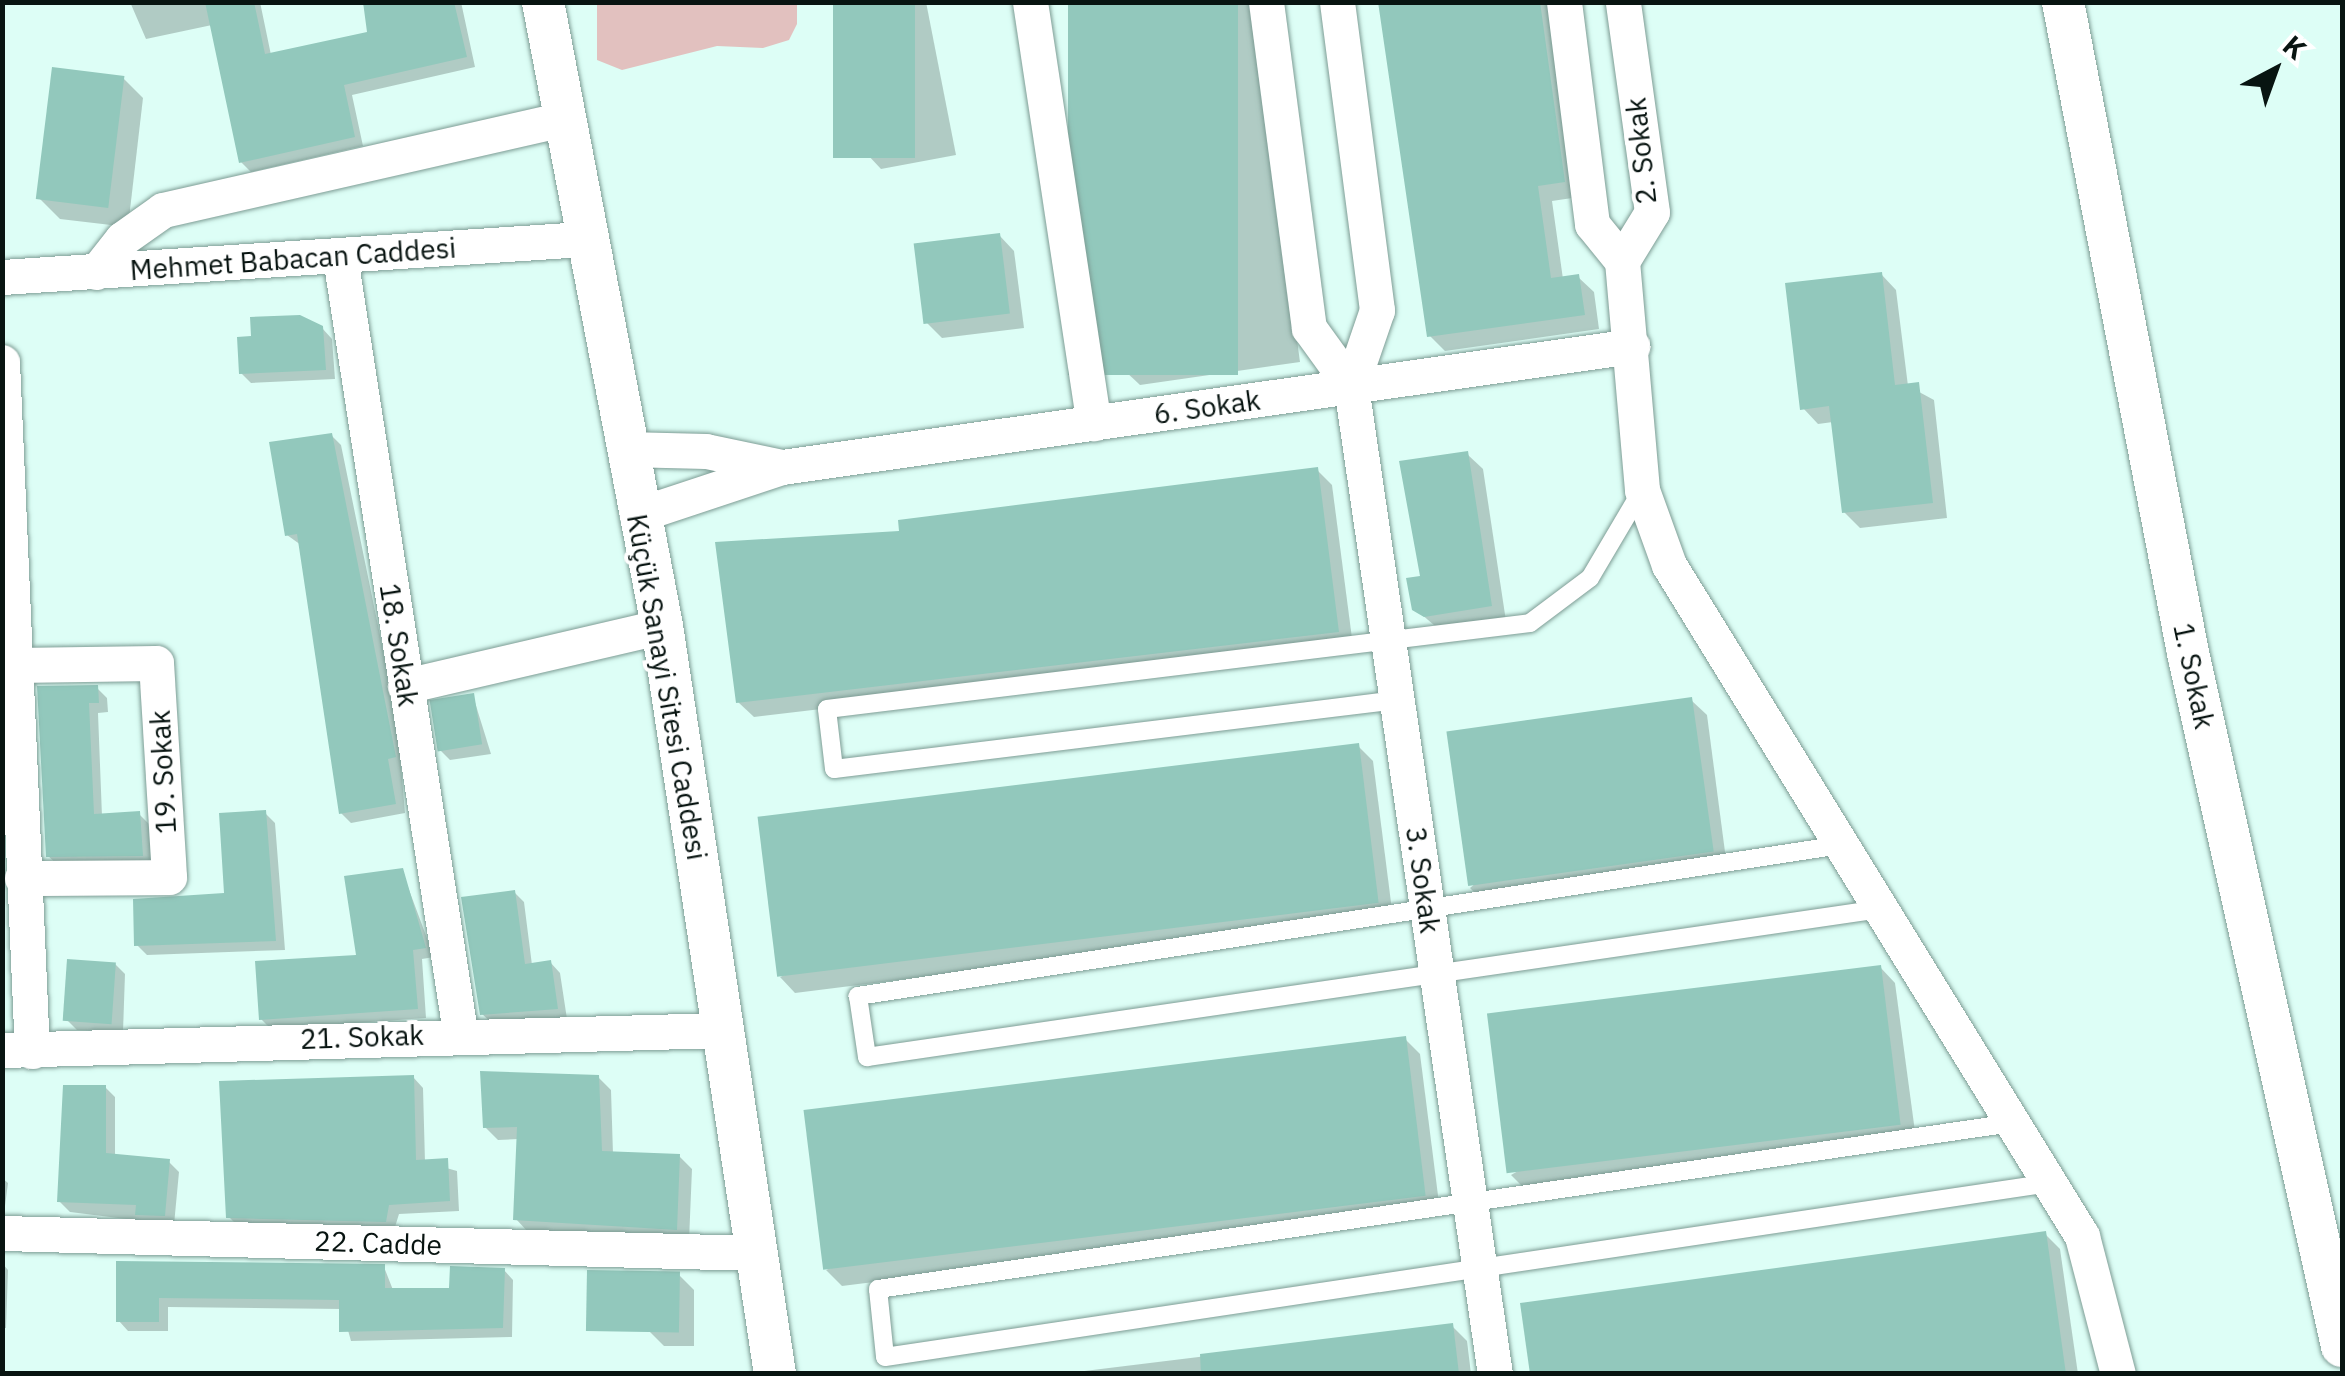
<!DOCTYPE html>
<html>
<head>
<meta charset="utf-8">
<style>
	body { margin:0 }
	#map { position:relative; width:2345px; height:1376px; overflow:hidden; background:#ddfef6; font-family:"IBM Plex Sans",sans-serif }
	div>[style] { position:absolute }
	.green>* { inset:0; background:#e2c1bf }
	.shadow>* { inset:0; background:#0003 }
	.building>* { inset:0; background:#92c8bc; transform-origin:0 0 }
	.roads { filter:drop-shadow(0 0 2px #7d9c94) drop-shadow(0 0 2px #7d9c94) }
	.service>* { height:18px; margin:-9px; padding:0 9px; transform-origin:9px; border-radius:9px; background:#fff }
	.minor>* { height:35px; margin:-17.5px; padding:0 17.5px; transform-origin:17.5px; border-radius:17.5px; background:#fff }
	.tertiary>* { height:42px; margin:-21px; padding:0 21px; transform-origin:21px; border-radius:21px; background:#fff }
	span { translate:-50% -50%; white-space:nowrap; text-align:center; line-height:1.15; -webkit-text-stroke:8px #fff; paint-order:stroke }
	.street-label { font-size:28px; color:#081411 }
	.frame { position:absolute; inset:0; border:5px solid #081411; pointer-events:none }
	.north { position:absolute; left:2225px; top:20px; width:100px; height:100px; -webkit-text-stroke:8px #fff; paint-order:stroke; rotate:41deg; font-size:28px; font-weight:700; line-height:40px; text-align:center; color:#081411 }
	.north::after { content:''; display:block; margin:auto; width:35px; height:45px; background:#081411; clip-path:polygon(50% 0,100% 100%,50% 72%,0 100%) }
</style>
</head>
<body>
<div id="map">
	<div class="green">
		<div style="clip-path:polygon(597px 3px,797px 3px,797px 24px,789px 40px,763px 48px,717px 46px,622px 70px,597px 60px)"></div>
	</div>
	<div class="shadow">
		<div style="clip-path:polygon(130px 2px,260px 2px,271px 55px,370px 34px,363px 2px,461px 2px,475px 67px,352px 95px,363px 146px,251px 172px,241px 162px,212px 25px,146px 39px)"></div>
		<div style="clip-path:polygon(836px 2px,926px 2px,956px 155px,881px 169px,866px 153px)"></div>
		<div style="clip-path:polygon(1071px 2px,1252px 2px,1300px 362px,1140px 385px,1124px 370px)"></div>
		<div style="clip-path:polygon(1381px 2px,1552px 2px,1579px 197px,1552px 201px,1563px 279px,1578px 277px,1594px 292px,1599px 329px,1445px 351px,1430px 336px)"></div>
		<div style="clip-path:polygon(123px 78px,143px 98px,128px 227px,60px 219px,40px 199px)"></div>
		<div style="clip-path:polygon(999px 235px,1014px 251px,1024px 328px,942px 338px,927px 323px)"></div>
		<div style="clip-path:polygon(1881px 274px,1896px 290px,1908px 386px,1934px 400px,1947px 518px,1860px 528px,1844px 512px,1833px 422px,1818px 424px,1803px 408px)"></div>
		<div style="clip-path:polygon(322px 328px,332px 339px,335px 379px,251px 383px,241px 373px)"></div>
		<div style="clip-path:polygon(331px 435px,341px 445px,397px 718px,405px 813px,351px 823px,341px 813px,301px 545px,287px 535px)"></div>
		<div style="clip-path:polygon(1467px 454px,1483px 469px,1506px 621px,1441px 631px,1414px 608px)"></div>
		<div style="clip-path:polygon(1317px 470px,1332px 485px,1353px 646px,754px 717px,738px 702px,902px 533px)"></div>
		<div style="clip-path:polygon(40px 688px,97px 688px,107px 698px,108px 712px,98px 713px,102px 816px,139px 814px,149px 824px,151px 865px,59px 866px,48px 856px)"></div>
		<div style="clip-path:polygon(473px 696px,491px 754px,450px 760px,440px 750px)"></div>
		<div style="clip-path:polygon(1691px 700px,1707px 715px,1727px 867px,1486px 904px,1470px 888px)"></div>
		<div style="clip-path:polygon(1358px 746px,1373px 761px,1393px 918px,795px 993px,780px 977px)"></div>
		<div style="clip-path:polygon(265px 813px,275px 823px,285px 950px,147px 955px,137px 945px,227px 896px)"></div>
		<div style="clip-path:polygon(402px 871px,434px 957px,422px 959px,426px 1018px,271px 1029px,261px 1019px,359px 957px)"></div>
		<div style="clip-path:polygon(514px 892px,524px 902px,532px 965px,550px 962px,560px 973px,567px 1019px,493px 1024px,482px 1014px)"></div>
		<div style="clip-path:polygon(115px 964px,125px 974px,123px 1032px,77px 1030px,67px 1020px)"></div>
		<div style="clip-path:polygon(1880px 967px,1895px 983px,1916px 1139px,1526px 1190px,1511px 1175px)"></div>
		<div style="clip-path:polygon(1405px 1039px,1420px 1054px,1440px 1211px,842px 1286px,826px 1270px)"></div>
		<div style="clip-path:polygon(413px 1077px,423px 1088px,425px 1162px,457px 1171px,459px 1211px,399px 1214px,395px 1227px,239px 1227px,229px 1217px)"></div>
		<div style="clip-path:polygon(598px 1077px,611px 1090px,613px 1154px,679px 1156px,692px 1169px,689px 1241px,528px 1232px,516px 1219px,519px 1139px,498px 1140px,485px 1127px)"></div>
		<div style="clip-path:polygon(105px 1087px,115px 1097px,115px 1157px,169px 1162px,179px 1172px,174px 1225px,70px 1212px,60px 1202px)"></div>
		<div style="clip-path:polygon(2px 1178px,8px 1183px,2px 1229px)"></div>
		<div style="clip-path:polygon(2045px 1234px,2060px 1249px,2078px 1374px,1533px 1374px)"></div>
		<div style="clip-path:polygon(2px 1263px,8px 1270px,6px 1328px,2px 1328px)"></div>
		<div style="clip-path:polygon(118px 1263px,384px 1267px,393px 1290px,451px 1290px,504px 1270px,513px 1280px,512px 1337px,351px 1341px,342px 1309px,168px 1307px,168px 1331px,128px 1331px,119px 1321px)"></div>
		<div style="clip-path:polygon(679px 1275px,694px 1290px,694px 1346px,664px 1346px,648px 1330px)"></div>
		<div style="clip-path:polygon(1452px 1326px,1467px 1341px,1471px 1374px,1060px 1374px)"></div>
	</div>
	<div class="building">
		<div style="clip-path:polygon(205px 2px,254px 2px,265px 54px,367px 32px,363px 2px,454px 2px,467px 57px,344px 85px,355px 137px,239px 163px)"></div>
		<div style="left:833px;top:2px;width:82px;height:156px"></div>
		<div style="left:1068px;top:2px;width:170px;height:373px"></div>
		<div style="clip-path:polygon(1378px 2px,1540px 2px,1565px 182px,1538px 186px,1551px 278px,1579px 274px,1585px 315px,1427px 337px)"></div>
		<div style="left:52px;top:67px;width:73px;height:133px;rotate:7deg"></div>
		<div style="left:1000px;top:233px;width:81px;height:87px;rotate:83deg"></div>
		<div style="clip-path:polygon(1882px 272px,1895px 385px,1919px 382px,1933px 503px,1842px 513px,1829px 406px,1800px 410px,1785px 283px)"></div>
		<div style="clip-path:polygon(300px 315px,323px 326px,326px 370px,239px 374px,237px 337px,251px 336px,250px 317px)"></div>
		<div style="clip-path:polygon(332px 433px,396px 757px,388px 759px,396px 804px,339px 814px,297px 534px,285px 536px,269px 442px)"></div>
		<div style="clip-path:polygon(1468px 451px,1492px 606px,1424px 617px,1412px 610px,1406px 578px,1420px 576px,1399px 461px)"></div>
		<div style="clip-path:polygon(1318px 467px,1339px 632px,736px 703px,715px 542px,899px 531px,898px 520px)"></div>
		<div style="clip-path:polygon(98px 685px,99px 703px,89px 703px,94px 814px,140px 811px,143px 856px,46px 857px,37px 686px)"></div>
		<div style="left:474px;top:693px;width:52px;height:45px;rotate:81deg"></div>
		<div style="left:1692px;top:697px;width:156px;height:248px;rotate:82deg"></div>
		<div style="left:1359px;top:743px;width:161px;height:606px;rotate:83deg"></div>
		<div style="clip-path:polygon(266px 810px,276px 941px,134px 946px,133px 899px,224px 893px,219px 813px)"></div>
		<div style="clip-path:polygon(403px 868px,426px 948px,413px 950px,418px 1009px,259px 1020px,255px 961px,356px 955px,344px 876px)"></div>
		<div style="clip-path:polygon(515px 890px,525px 964px,551px 960px,558px 1009px,480px 1015px,461px 897px)"></div>
		<div style="left:67px;top:959px;width:49px;height:62px;rotate:4deg"></div>
		<div style="left:1881px;top:965px;width:161px;height:397px;rotate:83deg"></div>
		<div style="left:1406px;top:1036px;width:161px;height:607px;rotate:83deg"></div>
		<div style="clip-path:polygon(480px 1071px,599px 1075px,602px 1151px,680px 1154px,677px 1230px,513px 1220px,517px 1127px,483px 1128px)"></div>
		<div style="clip-path:polygon(414px 1075px,416px 1160px,448px 1158px,450px 1201px,389px 1205px,386px 1222px,226px 1218px,219px 1081px)"></div>
		<div style="clip-path:polygon(63px 1085px,106px 1085px,106px 1153px,170px 1159px,165px 1216px,135px 1215px,136px 1205px,57px 1202px)"></div>
		<div style="clip-path:polygon(2046px 1231px,2066px 1374px,1530px 1374px,1520px 1303px)"></div>
		<div style="clip-path:polygon(116px 1261px,385px 1264px,385px 1288px,449px 1288px,450px 1266px,505px 1268px,503px 1328px,339px 1332px,339px 1300px,159px 1298px,159px 1322px,116px 1322px)"></div>
		<div style="left:587px;top:1270px;width:93px;height:61px;rotate:1deg"></div>
		<div style="clip-path:polygon(1453px 1323px,1459px 1374px,1201px 1374px,1200px 1354px)"></div>
	</div>
	<div class="roads">
		<div class="service">
			<div style="left:1397px;top:700px;width:567px;rotate:173.01deg"></div>
			<div style="left:834px;top:769px;width:60px;rotate:-96.7deg"></div>
			<div style="left:827px;top:709px;width:708px;rotate:-6.97deg"></div>
			<div style="left:1530px;top:623px;width:75px;rotate:-36.9deg"></div>
			<div style="left:1590px;top:578px;width:102px;rotate:-59.4deg"></div>
			<div style="left:1841px;top:845px;width:995px;rotate:171.27deg"></div>
			<div style="left:858px;top:996px;width:62px;rotate:81.6deg"></div>
			<div style="left:867px;top:1057px;width:1024px;rotate:-8.31deg"></div>
			<div style="left:2012px;top:1123px;width:1146px;rotate:171.67deg"></div>
			<div style="left:878px;top:1289px;width:68px;rotate:84.1deg"></div>
			<div style="left:885px;top:1357px;width:1177px;rotate:-8.5deg"></div>
		</div>
		<div class="minor">
			<div style="left:1030px;top:2px;width:426px;rotate:81.4deg"></div>
			<div style="left:1266px;top:2px;width:329px;rotate:82.5deg"></div>
			<div style="left:1309px;top:328px;width:72px;rotate:54.1deg"></div>
			<div style="left:1351px;top:386px;width:998px;rotate:81.71deg"></div>
			<div style="left:1337px;top:2px;width:311px;rotate:82.6deg"></div>
			<div style="left:1377px;top:310px;width:80px;rotate:108.9deg"></div>
			<div style="left:1564px;top:2px;width:224px;rotate:82.8deg"></div>
			<div style="left:1592px;top:224px;width:48px;rotate:51deg"></div>
			<div style="left:340px;top:257px;width:784px;rotate:81.2deg"></div>
			<div style="left:1622px;top:261px;width:230px;rotate:85deg"></div>
			<div style="left:1642px;top:490px;width:80px;rotate:70.2deg"></div>
			<div style="left:1669px;top:565px;width:788px;rotate:58.39deg"></div>
			<div style="left:2082px;top:1236px;width:143px;rotate:75.4deg"></div>
			<div style="left:1622px;top:261px;width:57px;rotate:-58.5deg"></div>
			<div style="left:1652px;top:212px;width:212px;rotate:-97.9deg"></div>
			<div style="left:96px;top:272px;width:42px;rotate:-51.8deg"></div>
			<div style="left:122px;top:239px;width:50px;rotate:-35.3deg"></div>
			<div style="left:163px;top:210px;width:410px;rotate:-12.8deg"></div>
			<div style="left:2px;top:277px;width:583px;rotate:-3.74deg"></div>
			<div style="left:2px;top:362px;width:690px;rotate:87.51deg"></div>
			<div style="left:626px;top:449px;width:80px;rotate:1.4deg"></div>
			<div style="left:706px;top:451px;width:78px;rotate:11.9deg"></div>
			<div style="left:782px;top:467px;width:153px;rotate:161.7deg"></div>
			<div style="left:782px;top:467px;width:859px;rotate:-8.1deg"></div>
			<div style="left:14px;top:665px;width:142px;rotate:-0.8deg"></div>
			<div style="left:156px;top:663px;width:214px;rotate:86.5deg"></div>
			<div style="left:169px;top:877px;width:147px;rotate:179.6deg"></div>
			<div style="left:405px;top:686px;width:264px;rotate:-13.1deg"></div>
			<div style="left:2px;top:1050px;width:721px;rotate:-1.59deg"></div>
			<div style="left:2px;top:1233px;width:752px;rotate:1.52deg"></div>
		</div>
		<div class="tertiary">
			<div style="left:543px;top:2px;width:635px;rotate:79.2deg"></div>
			<div style="left:662px;top:626px;width:756px;rotate:81.41deg"></div>
			<div style="left:2063px;top:2px;width:663px;rotate:79.13deg"></div>
			<div style="left:2188px;top:653px;width:710px;rotate:77.47deg"></div>
		</div>
	</div>
	<div class="street-label">
		<span style="left:1641px;top:151px;rotate:-96deg">2. Sokak</span>
		<span style="left:293px;top:259px;rotate:-4deg">Mehmet Babacan Caddesi</span>
		<span style="left:1207px;top:407px;rotate:-8deg">6. Sokak</span>
		<span style="left:399px;top:645px;rotate:81deg">18. Sokak</span>
		<span style="left:2194px;top:676px;rotate:78deg">1. Sokak</span>
		<span style="left:667px;top:687px;rotate:80deg">Küçük Sanayi Sitesi Caddesi</span>
		<span style="left:163px;top:772px;rotate:-93deg">19. Sokak</span>
		<span style="left:1423px;top:880px;rotate:82deg">3. Sokak</span>
		<span style="left:362px;top:1037px;rotate:-2deg">21. Sokak</span>
		<span style="left:378px;top:1243px;rotate:2deg">22. Cadde</span>
	</div>
	<div class="frame"></div>
	<div class="north">K</div>
</div>
</body>
</html>
